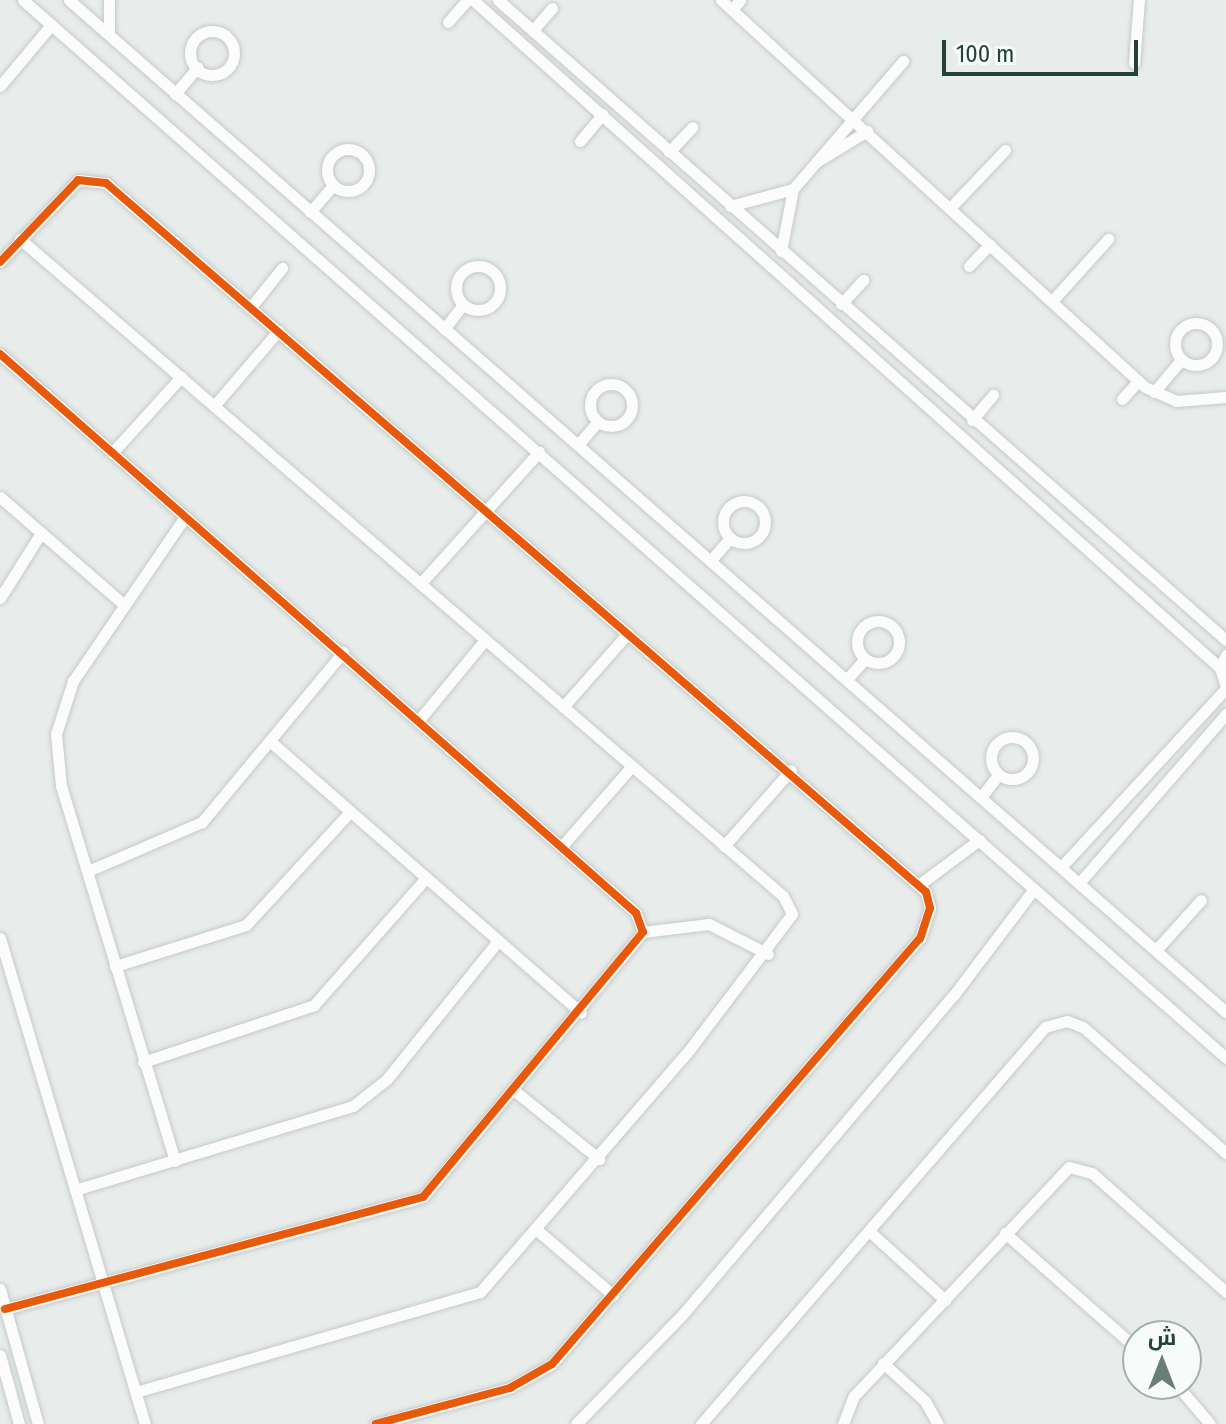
<!DOCTYPE html>
<html>
<head>
<meta charset="utf-8">
<style>
	body { margin:0 }
	#map { position:relative; width:1226px; height:1424px; overflow:hidden; background:#e8edeb; font-family:"Fira Sans Condensed",Cairo,sans-serif }
	div>[style] { position:absolute }
	.roads { filter:drop-shadow(0 0 2px #c5cac8) drop-shadow(0 0 2px #c5cac8) }
	.minor>* { height:11px; margin:-5.5px; padding:0 5.5px; transform-origin:5.5px; border-radius:5.5px; background:#fcfcfc }
	.minor>.ring { margin:-5.5px; padding:0; box-sizing:content-box; background:none; border:11px solid #fcfcfc; border-radius:50% }
	.cycleway>* { height:8px; margin:-4px; padding:0 4px; transform-origin:4px; border-radius:4px; background:#e8590c }
	span { translate:-50% -50%; white-space:nowrap; text-align:center; line-height:1.15; -webkit-text-stroke:6px #f7fbf9; paint-order:stroke }
	.north { position:absolute; left:1122px; top:1320px; width:80px; height:80px; box-sizing:border-box; background:#f7fbf9; border:2px solid #a3b1ad; border-radius:50%; rotate:0deg; font-size:22px; font-weight:700; line-height:32px; text-align:center; color:#24423a }
	.north::after { content:''; display:block; margin:auto; width:28px; height:36px; background:#697e78; clip-path:polygon(50% 0,100% 100%,50% 72%,0 100%) }
	.scale { position:absolute; left:942px; top:40px; width:196px; height:36px; box-sizing:border-box; border:4px solid #24423a; border-top:0; padding-left:10px; font-size:24px; line-height:28px; white-space:nowrap; color:#24423a; -webkit-text-stroke:6px #f7fbf9; paint-order:stroke }
</style>
</head>
<body>
<div id="map">
	<div class="roads">
		<div class="minor">
			<div style="left:23px;top:0;width:1602px;rotate:41.33deg"></div>
			<div style="left:69px;top:0;width:1537px;rotate:41.18deg"></div>
			<div style="left:473px;top:0;width:1002px;rotate:41.8deg"></div>
			<div style="left:498px;top:0;width:969px;rotate:41.32deg"></div>
			<div style="left:721px;top:0;width:574px;rotate:42.39deg"></div>
			<div style="left:1145px;top:387px;width:34px;rotate:24deg"></div>
			<div style="left:1176px;top:401px;width:50px;rotate:-4.6deg"></div>
			<div style="left:732px;top:10px;width:13px;rotate:-51deg"></div>
			<div style="left:448px;top:22px;width:29px;rotate:-49deg"></div>
			<div style="left:533px;top:30px;width:29px;rotate:-49deg"></div>
			<div class="ring" style="left:190px;top:31px;width:33px;height:33px"></div>
			<div style="left:109px;top:34px;width:34px;rotate:-90deg"></div>
			<div style="left:1134px;top:63px;width:63px;rotate:-85.5deg"></div>
			<div style="left:0;top:86px;width:80px;rotate:-50.1deg"></div>
			<div style="left:175px;top:94px;width:35px;rotate:-50deg"></div>
			<div style="left:580px;top:141px;width:35px;rotate:-50deg"></div>
			<div class="ring" style="left:327px;top:149px;width:31px;height:31px"></div>
			<div style="left:669px;top:152px;width:34px;rotate:-47deg"></div>
			<div style="left:816px;top:162px;width:60px;rotate:-31.3deg"></div>
			<div style="left:730px;top:206px;width:65px;rotate:-15.1deg"></div>
			<div style="left:950px;top:208px;width:80px;rotate:-46.5deg"></div>
			<div style="left:310px;top:212px;width:35px;rotate:-49deg"></div>
			<div style="left:20px;top:239px;width:1007px;rotate:40.73deg"></div>
			<div style="left:783px;top:896px;width:20px;rotate:63deg"></div>
			<div style="left:792px;top:914px;width:169px;rotate:127.1deg"></div>
			<div style="left:690px;top:1049px;width:321px;rotate:130.8deg"></div>
			<div style="left:480px;top:1292px;width:359px;rotate:163.8deg"></div>
			<div style="left:781px;top:251px;width:63px;rotate:-79deg"></div>
			<div style="left:793px;top:189px;width:169px;rotate:-49.3deg"></div>
			<div style="left:0;top:262px;width:113px;rotate:-46.4deg"></div>
			<div style="left:78px;top:180px;width:28px;rotate:6deg"></div>
			<div style="left:106px;top:183px;width:1084px;rotate:40.85deg"></div>
			<div style="left:926px;top:892px;width:16px;rotate:76deg"></div>
			<div style="left:930px;top:908px;width:32px;rotate:108deg"></div>
			<div style="left:920px;top:938px;width:563px;rotate:130.82deg"></div>
			<div style="left:552px;top:1364px;width:48px;rotate:150.3deg"></div>
			<div style="left:510px;top:1388px;width:139px;rotate:165deg"></div>
			<div style="left:969px;top:266px;width:30px;rotate:-46deg"></div>
			<div class="ring" style="left:456px;top:266px;width:33px;height:33px"></div>
			<div style="left:1052px;top:301px;width:84px;rotate:-47.9deg"></div>
			<div style="left:841px;top:304px;width:33px;rotate:-47deg"></div>
			<div style="left:251px;top:307px;width:50px;rotate:-51.5deg"></div>
			<div class="ring" style="left:1175px;top:323px;width:31px;height:31px"></div>
			<div style="left:444px;top:329px;width:31px;rotate:-52deg"></div>
			<div style="left:0;top:354px;width:847px;rotate:41.31deg"></div>
			<div style="left:636px;top:913px;width:20px;rotate:70deg"></div>
			<div style="left:643px;top:932px;width:344px;rotate:129.7deg"></div>
			<div style="left:423px;top:1197px;width:433px;rotate:165deg"></div>
			<div class="ring" style="left:590px;top:384px;width:31px;height:31px"></div>
			<div style="left:1154px;top:392px;width:42px;rotate:-49.8deg"></div>
			<div style="left:1122px;top:399px;width:24px;rotate:-48deg"></div>
			<div style="left:214px;top:406px;width:99px;rotate:-49.5deg"></div>
			<div style="left:972px;top:420px;width:33px;rotate:-50deg"></div>
			<div style="left:578px;top:445px;width:30px;rotate:-50deg"></div>
			<div style="left:112px;top:453px;width:103px;rotate:-47.8deg"></div>
			<div style="left:0;top:497px;width:163px;rotate:41deg"></div>
			<div class="ring" style="left:723px;top:501px;width:31px;height:31px"></div>
			<div style="left:711px;top:560px;width:29px;rotate:-49deg"></div>
			<div style="left:420px;top:584px;width:178px;rotate:-48deg"></div>
			<div style="left:0;top:598px;width:77px;rotate:-57.8deg"></div>
			<div class="ring" style="left:857px;top:621px;width:31px;height:31px"></div>
			<div style="left:1226px;top:655px;width:14px;rotate:115deg"></div>
			<div style="left:1220px;top:668px;width:20px;rotate:72deg"></div>
			<div style="left:847px;top:679px;width:27px;rotate:-48deg"></div>
			<div style="left:563px;top:707px;width:98px;rotate:-48.7deg"></div>
			<div style="left:419px;top:720px;width:104px;rotate:-50.5deg"></div>
			<div class="ring" style="left:991px;top:737px;width:31px;height:31px"></div>
			<div style="left:272px;top:743px;width:410px;rotate:41.1deg"></div>
			<div style="left:981px;top:797px;width:28px;rotate:-52deg"></div>
			<div style="left:562px;top:846px;width:106px;rotate:-48.8deg"></div>
			<div style="left:724px;top:846px;width:101px;rotate:-48.6deg"></div>
			<div style="left:1062px;top:866px;width:242px;rotate:-47.3deg"></div>
			<div style="left:88px;top:871px;width:124px;rotate:-23.3deg"></div>
			<div style="left:202px;top:822px;width:221px;rotate:-50.3deg"></div>
			<div style="left:1080px;top:882px;width:223px;rotate:-49deg"></div>
			<div style="left:920px;top:884px;width:74px;rotate:-36.7deg"></div>
			<div style="left:643px;top:932px;width:66px;rotate:-6.9deg"></div>
			<div style="left:709px;top:924px;width:66px;rotate:27deg"></div>
			<div style="left:0;top:938px;width:507px;rotate:73.39deg"></div>
			<div style="left:1156px;top:950px;width:67px;rotate:-48deg"></div>
			<div style="left:115px;top:966px;width:137px;rotate:-17.4deg"></div>
			<div style="left:246px;top:925px;width:154px;rotate:-47.4deg"></div>
			<div style="left:143px;top:1062px;width:180px;rotate:-18.4deg"></div>
			<div style="left:314px;top:1005px;width:169px;rotate:-48.6deg"></div>
			<div style="left:516px;top:1092px;width:107px;rotate:38.9deg"></div>
			<div style="left:175px;top:1161px;width:392px;rotate:-106.9deg"></div>
			<div style="left:61px;top:786px;width:52px;rotate:-95.5deg"></div>
			<div style="left:56px;top:734px;width:56px;rotate:-72.2deg"></div>
			<div style="left:73px;top:681px;width:199px;rotate:-55.7deg"></div>
			<div style="left:75px;top:1190px;width:290px;rotate:-16.8deg"></div>
			<div style="left:353px;top:1106px;width:43px;rotate:-38.5deg"></div>
			<div style="left:387px;top:1079px;width:177px;rotate:-51.2deg"></div>
			<div style="left:538px;top:1231px;width:99px;rotate:40.5deg"></div>
			<div style="left:869px;top:1231px;width:103px;rotate:42.2deg"></div>
			<div style="left:1005px;top:1233px;width:177px;rotate:41.3deg"></div>
			<div style="left:0;top:1289px;width:140px;rotate:74.3deg"></div>
			<div style="left:0;top:1355px;width:72px;rotate:74.6deg"></div>
			<div style="left:883px;top:1363px;width:57px;rotate:42.1deg"></div>
			<div style="left:925px;top:1401px;width:26px;rotate:61deg"></div>
			<div style="left:1176px;top:1384px;width:52px;rotate:49.6deg"></div>
			<div style="left:576px;top:1424px;width:152px;rotate:-45.8deg"></div>
			<div style="left:682px;top:1315px;width:419px;rotate:-49.7deg"></div>
			<div style="left:953px;top:996px;width:134px;rotate:-52.9deg"></div>
			<div style="left:701px;top:1424px;width:525px;rotate:-49.09deg"></div>
			<div style="left:1045px;top:1027px;width:23px;rotate:-15deg"></div>
			<div style="left:1067px;top:1021px;width:17px;rotate:21deg"></div>
			<div style="left:1083px;top:1027px;width:191px;rotate:41.4deg"></div>
			<div style="left:843px;top:1424px;width:30px;rotate:-69deg"></div>
			<div style="left:854px;top:1396px;width:314px;rotate:-46.8deg"></div>
			<div style="left:1069px;top:1167px;width:24px;rotate:15deg"></div>
			<div style="left:1092px;top:1173px;width:179px;rotate:41.6deg"></div>
		</div>
	</div>
	<div class="cycleway">
		<div style="left:0;top:262px;width:113px;rotate:-46.4deg"></div>
		<div style="left:78px;top:180px;width:28px;rotate:6deg"></div>
		<div style="left:106px;top:183px;width:1084px;rotate:40.85deg"></div>
		<div style="left:926px;top:892px;width:16px;rotate:76deg"></div>
		<div style="left:930px;top:908px;width:32px;rotate:108deg"></div>
		<div style="left:920px;top:938px;width:563px;rotate:130.82deg"></div>
		<div style="left:552px;top:1364px;width:48px;rotate:150.3deg"></div>
		<div style="left:510px;top:1388px;width:139px;rotate:165deg"></div>
		<div style="left:0;top:354px;width:847px;rotate:41.31deg"></div>
		<div style="left:636px;top:913px;width:20px;rotate:70deg"></div>
		<div style="left:643px;top:932px;width:344px;rotate:129.7deg"></div>
		<div style="left:423px;top:1197px;width:433px;rotate:165deg"></div>
	</div>
	<div class="north">ش</div>
	<div class="scale">100 m</div>
</div>
</body>
</html>
